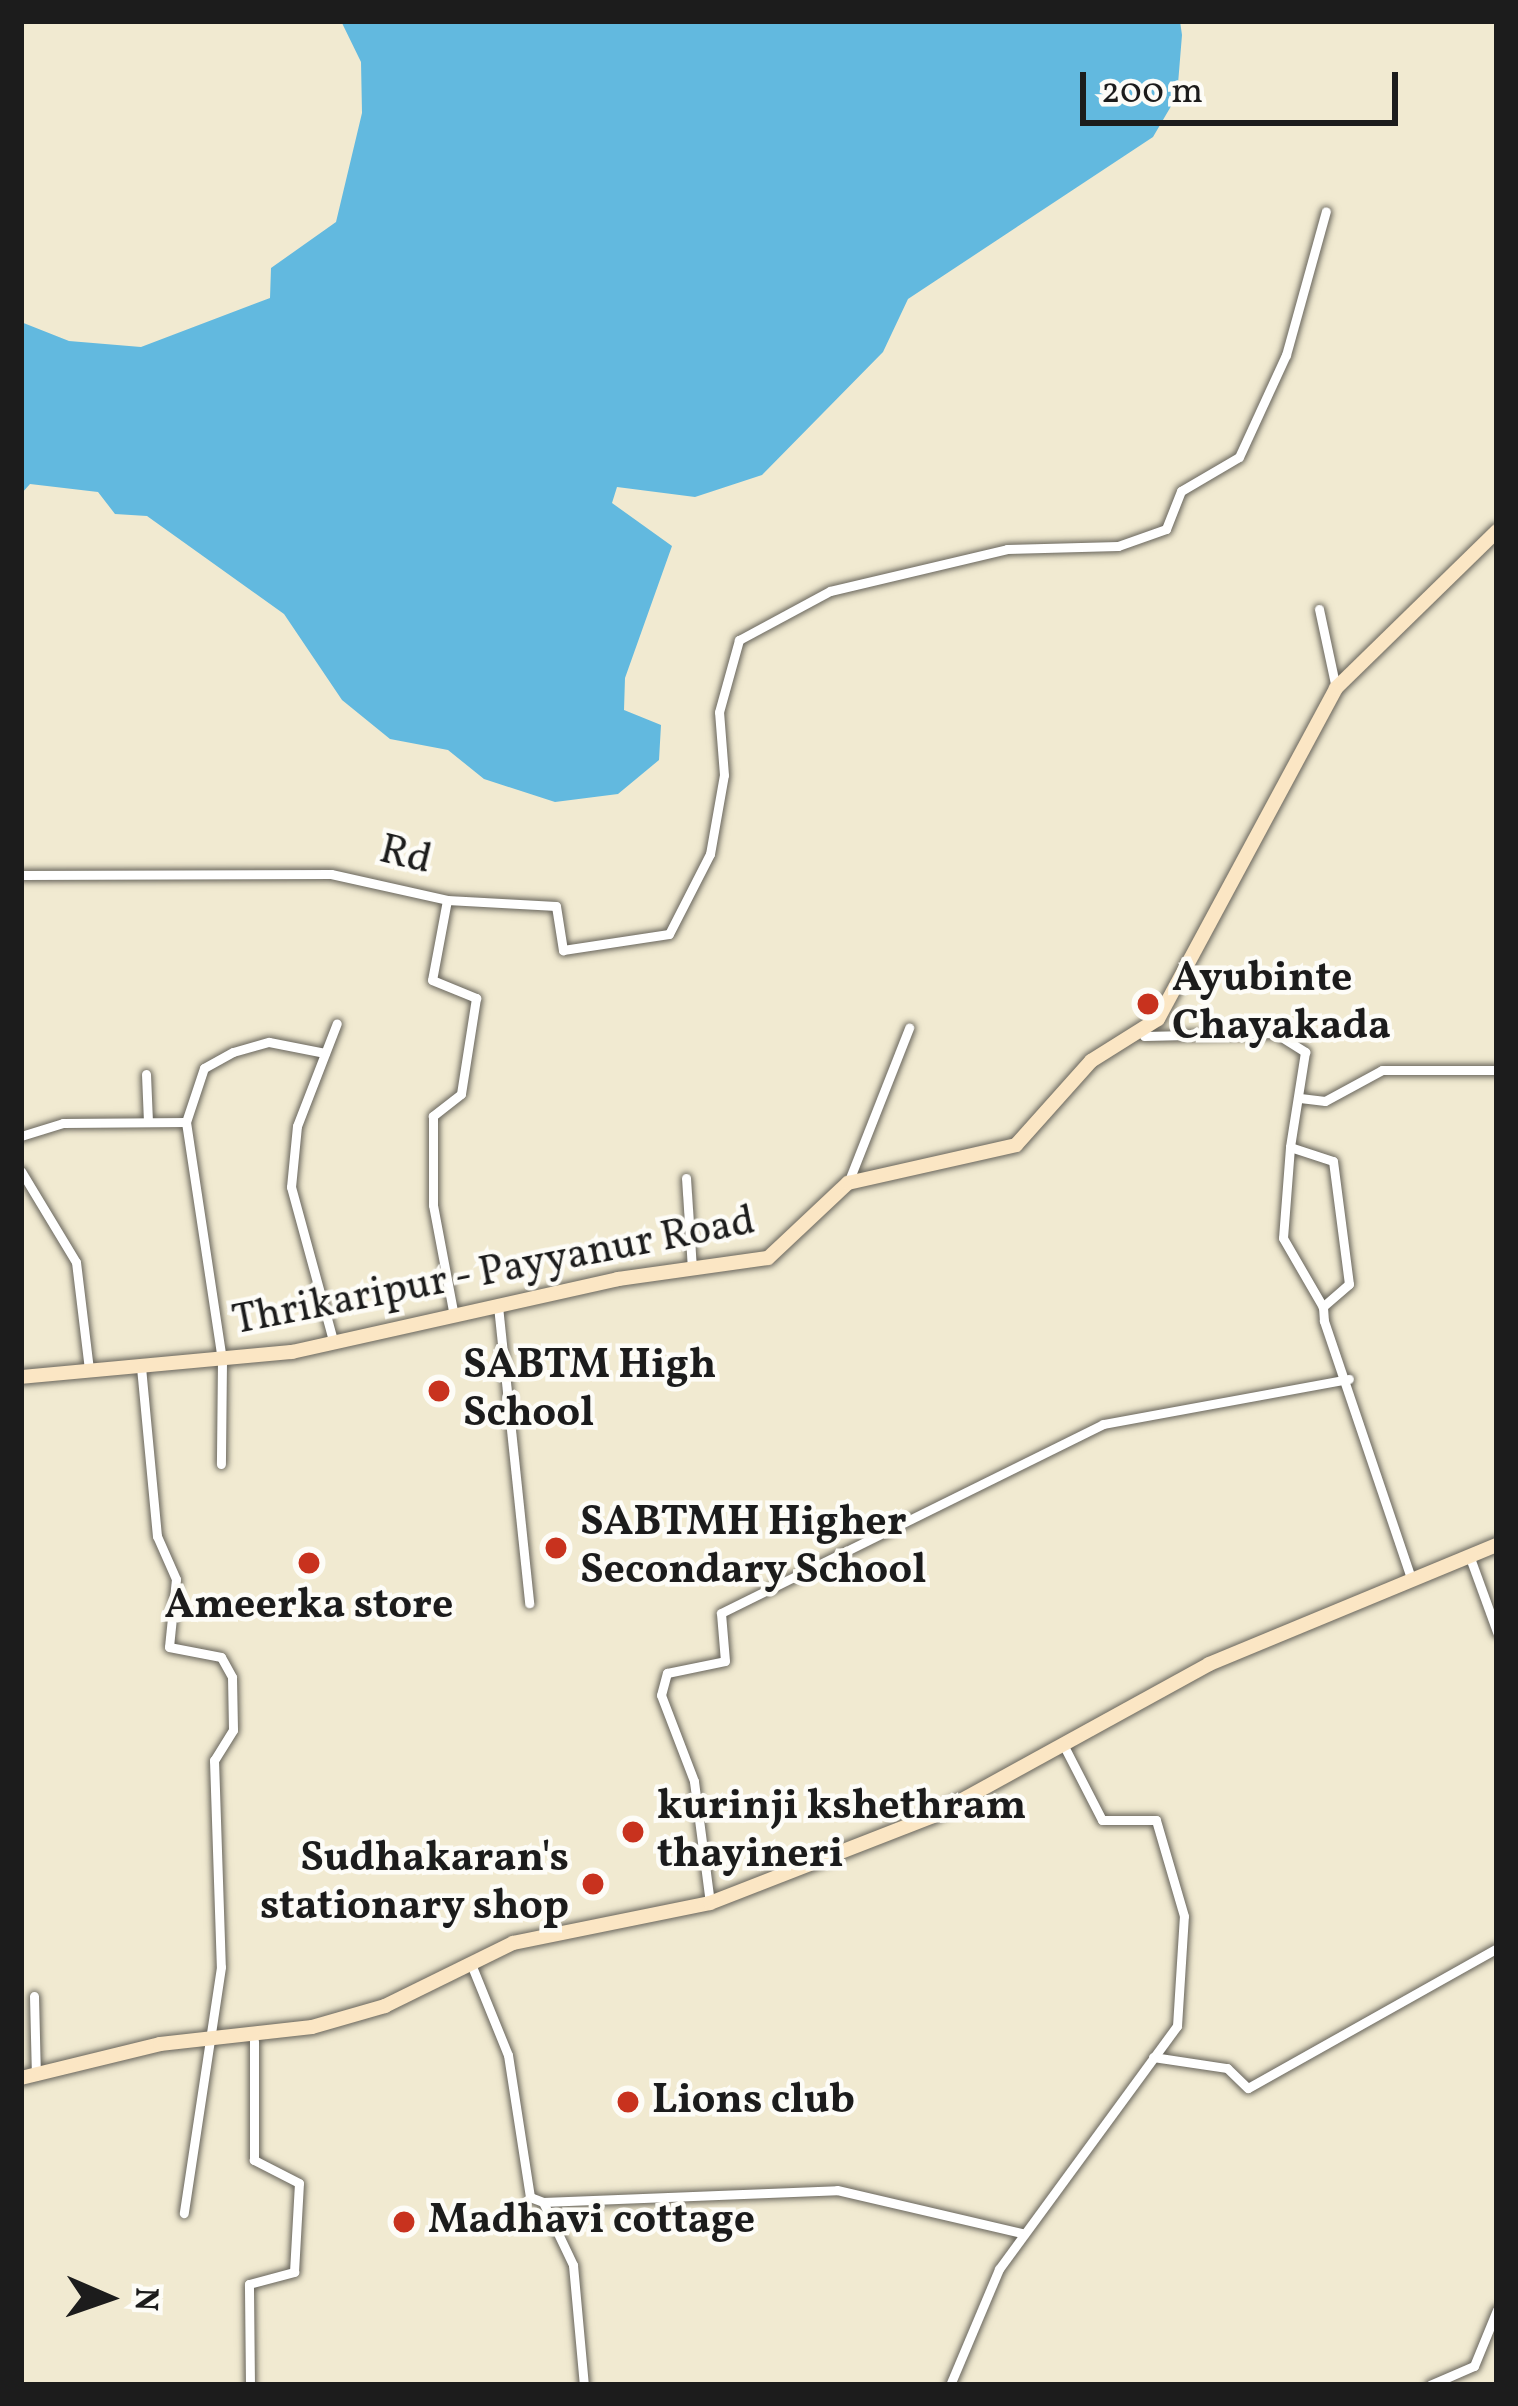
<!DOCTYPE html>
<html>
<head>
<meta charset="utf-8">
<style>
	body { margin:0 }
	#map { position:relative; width:1518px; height:2406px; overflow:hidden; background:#f1ead1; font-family:Vollkorn,serif }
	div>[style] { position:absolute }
	.water>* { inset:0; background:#62b9df }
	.roads { filter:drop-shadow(0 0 3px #67645b) drop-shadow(0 0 3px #67645b) }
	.street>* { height:9px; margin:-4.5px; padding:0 4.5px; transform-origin:4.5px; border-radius:4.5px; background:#fff }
	.secondary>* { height:14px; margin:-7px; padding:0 7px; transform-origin:7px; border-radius:7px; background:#fbe6c4 }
	.dots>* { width:33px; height:33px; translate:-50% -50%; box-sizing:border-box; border:6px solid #fdfcf7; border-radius:50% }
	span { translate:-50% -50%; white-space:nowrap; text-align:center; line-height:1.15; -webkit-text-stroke:9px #fdfcf7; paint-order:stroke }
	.street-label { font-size:42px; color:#1c1c1c }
	.poi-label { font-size:42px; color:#1c1c1c; font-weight:700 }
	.left { translate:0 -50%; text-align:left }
	.right { translate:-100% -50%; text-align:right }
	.frame { position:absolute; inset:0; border:24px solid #1c1c1c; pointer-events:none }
	.north { position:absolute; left:48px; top:2238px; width:120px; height:120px; -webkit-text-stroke:9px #fdfcf7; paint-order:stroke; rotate:92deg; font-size:33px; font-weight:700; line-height:48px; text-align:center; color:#1c1c1c }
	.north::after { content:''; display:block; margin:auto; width:42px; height:54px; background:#1c1c1c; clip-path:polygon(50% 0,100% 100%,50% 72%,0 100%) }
	.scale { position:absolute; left:1080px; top:72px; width:318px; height:54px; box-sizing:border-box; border:6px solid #1c1c1c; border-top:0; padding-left:15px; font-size:36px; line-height:42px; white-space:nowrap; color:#1c1c1c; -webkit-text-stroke:9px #fdfcf7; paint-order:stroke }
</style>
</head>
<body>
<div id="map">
	<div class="water">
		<div style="clip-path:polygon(341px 21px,1180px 21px,1182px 35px,1177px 96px,1153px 137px,908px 299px,883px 352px,762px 475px,695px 497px,617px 487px,612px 503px,672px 546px,625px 678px,624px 710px,661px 725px,659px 760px,618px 794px,555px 802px,484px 779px,448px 750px,390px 739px,342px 700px,284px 614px,147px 516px,115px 514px,98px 492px,30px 484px,21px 494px,21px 322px,69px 341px,141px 347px,270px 298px,271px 268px,336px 222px,362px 113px,361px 62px)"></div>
	</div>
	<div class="roads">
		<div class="street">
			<div style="left:1319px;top:609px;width:81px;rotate:77.9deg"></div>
			<div style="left:21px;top:875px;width:310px;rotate:-0.2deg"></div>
			<div style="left:331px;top:874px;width:119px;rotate:12.6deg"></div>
			<div style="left:447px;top:900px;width:81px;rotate:100.6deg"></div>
			<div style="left:432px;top:980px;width:48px;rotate:22.2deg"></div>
			<div style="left:476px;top:998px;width:97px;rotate:98.9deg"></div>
			<div style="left:461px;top:1094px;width:36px;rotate:142deg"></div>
			<div style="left:433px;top:1116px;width:89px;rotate:90deg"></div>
			<div style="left:433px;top:1205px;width:113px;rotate:79.3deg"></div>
			<div style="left:447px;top:900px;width:109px;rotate:3.2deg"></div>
			<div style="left:556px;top:906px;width:45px;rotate:81deg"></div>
			<div style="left:563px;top:950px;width:107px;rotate:-8.6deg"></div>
			<div style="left:669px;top:934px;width:90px;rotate:-62.9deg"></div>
			<div style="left:710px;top:854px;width:80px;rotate:-80deg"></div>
			<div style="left:724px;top:775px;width:63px;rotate:-94.5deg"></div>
			<div style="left:719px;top:712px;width:75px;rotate:-74.5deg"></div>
			<div style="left:739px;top:640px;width:103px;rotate:-28.3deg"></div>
			<div style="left:830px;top:591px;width:182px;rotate:-13.3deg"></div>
			<div style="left:1007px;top:549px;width:111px;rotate:-1.5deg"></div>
			<div style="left:1118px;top:546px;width:51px;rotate:-19.5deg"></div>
			<div style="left:1166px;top:529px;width:41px;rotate:-68.5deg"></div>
			<div style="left:1181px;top:491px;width:67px;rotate:-30.4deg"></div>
			<div style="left:1239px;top:457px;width:112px;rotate:-65.3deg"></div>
			<div style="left:1286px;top:355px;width:149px;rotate:-74.5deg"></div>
			<div style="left:1144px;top:1036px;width:131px;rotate:-1.3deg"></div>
			<div style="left:1275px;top:1033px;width:36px;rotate:32deg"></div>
			<div style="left:1305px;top:1052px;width:96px;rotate:99deg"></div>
			<div style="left:1290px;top:1147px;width:45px;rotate:18deg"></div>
			<div style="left:1333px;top:1161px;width:124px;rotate:82.6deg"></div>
			<div style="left:1349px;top:1284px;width:35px;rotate:139deg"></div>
			<div style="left:1323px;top:1307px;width:14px;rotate:86deg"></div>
			<div style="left:1324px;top:1321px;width:268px;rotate:71.3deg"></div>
			<div style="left:146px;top:1074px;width:48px;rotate:87.6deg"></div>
			<div style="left:1300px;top:1098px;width:25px;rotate:7deg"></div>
			<div style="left:1325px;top:1101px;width:65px;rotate:-28.5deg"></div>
			<div style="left:1382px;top:1070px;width:115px"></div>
			<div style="left:186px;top:1122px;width:57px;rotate:-71.6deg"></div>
			<div style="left:204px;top:1068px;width:33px;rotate:-29deg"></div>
			<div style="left:233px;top:1052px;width:37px;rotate:-16deg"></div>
			<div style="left:269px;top:1042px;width:57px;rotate:11.1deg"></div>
			<div style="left:21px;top:1136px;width:44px;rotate:-17.2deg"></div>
			<div style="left:63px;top:1123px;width:123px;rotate:-0.5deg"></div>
			<div style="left:186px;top:1122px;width:242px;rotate:81.4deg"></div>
			<div style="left:222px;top:1361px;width:103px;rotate:90.6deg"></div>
			<div style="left:1290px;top:1147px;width:91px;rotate:94.4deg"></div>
			<div style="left:1283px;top:1238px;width:80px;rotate:59.9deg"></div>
			<div style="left:21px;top:1171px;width:106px;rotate:58.9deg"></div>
			<div style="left:76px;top:1262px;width:109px;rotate:83.1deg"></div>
			<div style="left:686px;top:1178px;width:90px;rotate:86.2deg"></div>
			<div style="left:848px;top:1183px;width:167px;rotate:-68.5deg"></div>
			<div style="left:498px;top:1306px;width:299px;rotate:84deg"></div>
			<div style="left:334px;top:1344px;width:163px;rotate:-105.3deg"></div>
			<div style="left:291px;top:1187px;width:61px;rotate:-84.4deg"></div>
			<div style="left:297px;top:1126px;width:110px;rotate:-68.8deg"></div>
			<div style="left:141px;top:1367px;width:170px;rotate:84.6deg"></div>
			<div style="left:157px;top:1536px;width:47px;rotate:66.2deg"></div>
			<div style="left:176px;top:1579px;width:68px;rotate:95.9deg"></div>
			<div style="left:169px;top:1647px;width:53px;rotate:10.9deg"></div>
			<div style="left:221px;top:1657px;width:23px;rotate:61deg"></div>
			<div style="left:232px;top:1677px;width:53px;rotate:88.9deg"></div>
			<div style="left:233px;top:1730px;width:36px;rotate:122deg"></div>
			<div style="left:214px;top:1760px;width:207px;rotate:88.1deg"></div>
			<div style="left:221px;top:1967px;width:249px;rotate:98.6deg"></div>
			<div style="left:1469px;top:1555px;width:82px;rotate:70deg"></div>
			<div style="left:710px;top:1903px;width:123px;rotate:-97.5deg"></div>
			<div style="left:694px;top:1781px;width:92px;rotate:-111deg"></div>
			<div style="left:661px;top:1695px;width:23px;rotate:-75deg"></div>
			<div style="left:667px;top:1673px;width:59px;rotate:-11.7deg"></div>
			<div style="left:725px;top:1661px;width:48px;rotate:-94.8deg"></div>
			<div style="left:721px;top:1613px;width:426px;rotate:-26.3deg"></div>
			<div style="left:1103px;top:1424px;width:250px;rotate:-10.4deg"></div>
			<div style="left:471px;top:1964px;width:98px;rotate:67.9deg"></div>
			<div style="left:508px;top:2055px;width:144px;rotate:81.2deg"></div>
			<div style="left:530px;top:2197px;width:14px;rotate:21deg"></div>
			<div style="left:543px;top:2202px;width:70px;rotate:64.5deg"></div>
			<div style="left:573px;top:2265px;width:121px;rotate:84.8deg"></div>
			<div style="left:34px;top:1996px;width:80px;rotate:88.6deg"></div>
			<div style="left:1153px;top:2057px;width:75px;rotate:8.5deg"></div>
			<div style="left:1227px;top:2068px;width:29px;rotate:44deg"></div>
			<div style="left:1248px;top:2088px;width:286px;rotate:-29.3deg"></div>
			<div style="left:543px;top:2202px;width:294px;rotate:-2.3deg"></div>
			<div style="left:837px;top:2190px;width:190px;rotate:13.1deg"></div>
			<div style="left:250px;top:2385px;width:101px;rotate:-90.6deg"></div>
			<div style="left:249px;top:2284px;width:47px;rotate:-14.9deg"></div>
			<div style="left:294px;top:2272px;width:89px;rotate:-86.8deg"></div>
			<div style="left:299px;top:2183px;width:51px;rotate:-152.9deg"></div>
			<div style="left:254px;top:2160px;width:119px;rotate:-90deg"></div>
			<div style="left:950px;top:2385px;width:126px;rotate:-67.1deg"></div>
			<div style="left:999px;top:2269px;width:301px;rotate:-53.8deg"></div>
			<div style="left:1177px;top:2026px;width:110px;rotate:-86.4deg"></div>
			<div style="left:1184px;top:1916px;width:100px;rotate:-106.3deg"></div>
			<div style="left:1156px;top:1820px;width:54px;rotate:180deg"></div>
			<div style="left:1102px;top:1820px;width:81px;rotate:-117.2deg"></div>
			<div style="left:1430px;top:2385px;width:48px;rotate:-23.4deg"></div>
			<div style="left:1474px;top:2366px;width:61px;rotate:-67.7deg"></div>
		</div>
		<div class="secondary">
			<div style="left:21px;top:1377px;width:272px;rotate:-5.3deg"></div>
			<div style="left:292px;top:1352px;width:334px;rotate:-12.6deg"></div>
			<div style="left:618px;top:1279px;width:151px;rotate:-8deg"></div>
			<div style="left:768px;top:1258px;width:110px;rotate:-43.2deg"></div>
			<div style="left:848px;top:1183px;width:172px;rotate:-12.7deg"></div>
			<div style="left:1016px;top:1145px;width:113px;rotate:-48.2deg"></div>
			<div style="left:1091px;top:1061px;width:79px;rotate:-32.1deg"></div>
			<div style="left:1158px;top:1019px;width:376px;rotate:-61.7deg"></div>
			<div style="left:1336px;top:688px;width:225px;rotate:-44.3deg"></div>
			<div style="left:21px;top:2078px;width:143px;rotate:-13.7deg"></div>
			<div style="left:160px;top:2044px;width:153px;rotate:-6.4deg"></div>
			<div style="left:312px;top:2027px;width:76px;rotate:-16deg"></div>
			<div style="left:385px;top:2006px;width:143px;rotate:-26.2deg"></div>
			<div style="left:513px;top:1943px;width:201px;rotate:-11.5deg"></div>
			<div style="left:710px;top:1903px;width:239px;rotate:-21.3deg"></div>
			<div style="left:933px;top:1816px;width:315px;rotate:-28.8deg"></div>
			<div style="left:1209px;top:1664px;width:312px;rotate:-22.5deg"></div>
		</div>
	</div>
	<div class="dots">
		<div style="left:1148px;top:1004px;background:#c8321e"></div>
		<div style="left:439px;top:1391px;background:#c8321e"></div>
		<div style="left:556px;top:1548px;background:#c8321e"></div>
		<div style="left:309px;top:1563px;background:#c8321e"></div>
		<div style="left:633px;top:1832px;background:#c8321e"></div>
		<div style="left:593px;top:1884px;background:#c8321e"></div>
		<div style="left:628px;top:2102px;background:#c8321e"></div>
		<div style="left:404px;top:2222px;background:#c8321e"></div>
	</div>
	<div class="street-label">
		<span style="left:405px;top:857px;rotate:14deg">Rd</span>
		<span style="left:494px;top:1273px;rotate:-11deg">Thrikaripur - Payyanur Road</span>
	</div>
	<div class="poi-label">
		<span class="left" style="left:1172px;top:1004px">Ayubinte<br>Chayakada</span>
		<span class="left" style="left:463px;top:1391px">SABTM High<br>School</span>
		<span class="left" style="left:580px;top:1548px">SABTMH Higher<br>Secondary School</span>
		<span style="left:309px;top:1607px">Ameerka store</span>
		<span class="left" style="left:657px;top:1832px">kurinji kshethram<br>thayineri</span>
		<span class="right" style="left:569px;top:1884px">Sudhakaran's<br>stationary shop</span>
		<span class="left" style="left:652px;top:2102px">Lions club</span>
		<span class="left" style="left:428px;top:2222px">Madhavi cottage</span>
	</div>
	<div class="frame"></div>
	<div class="north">N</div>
	<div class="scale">200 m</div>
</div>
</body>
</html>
